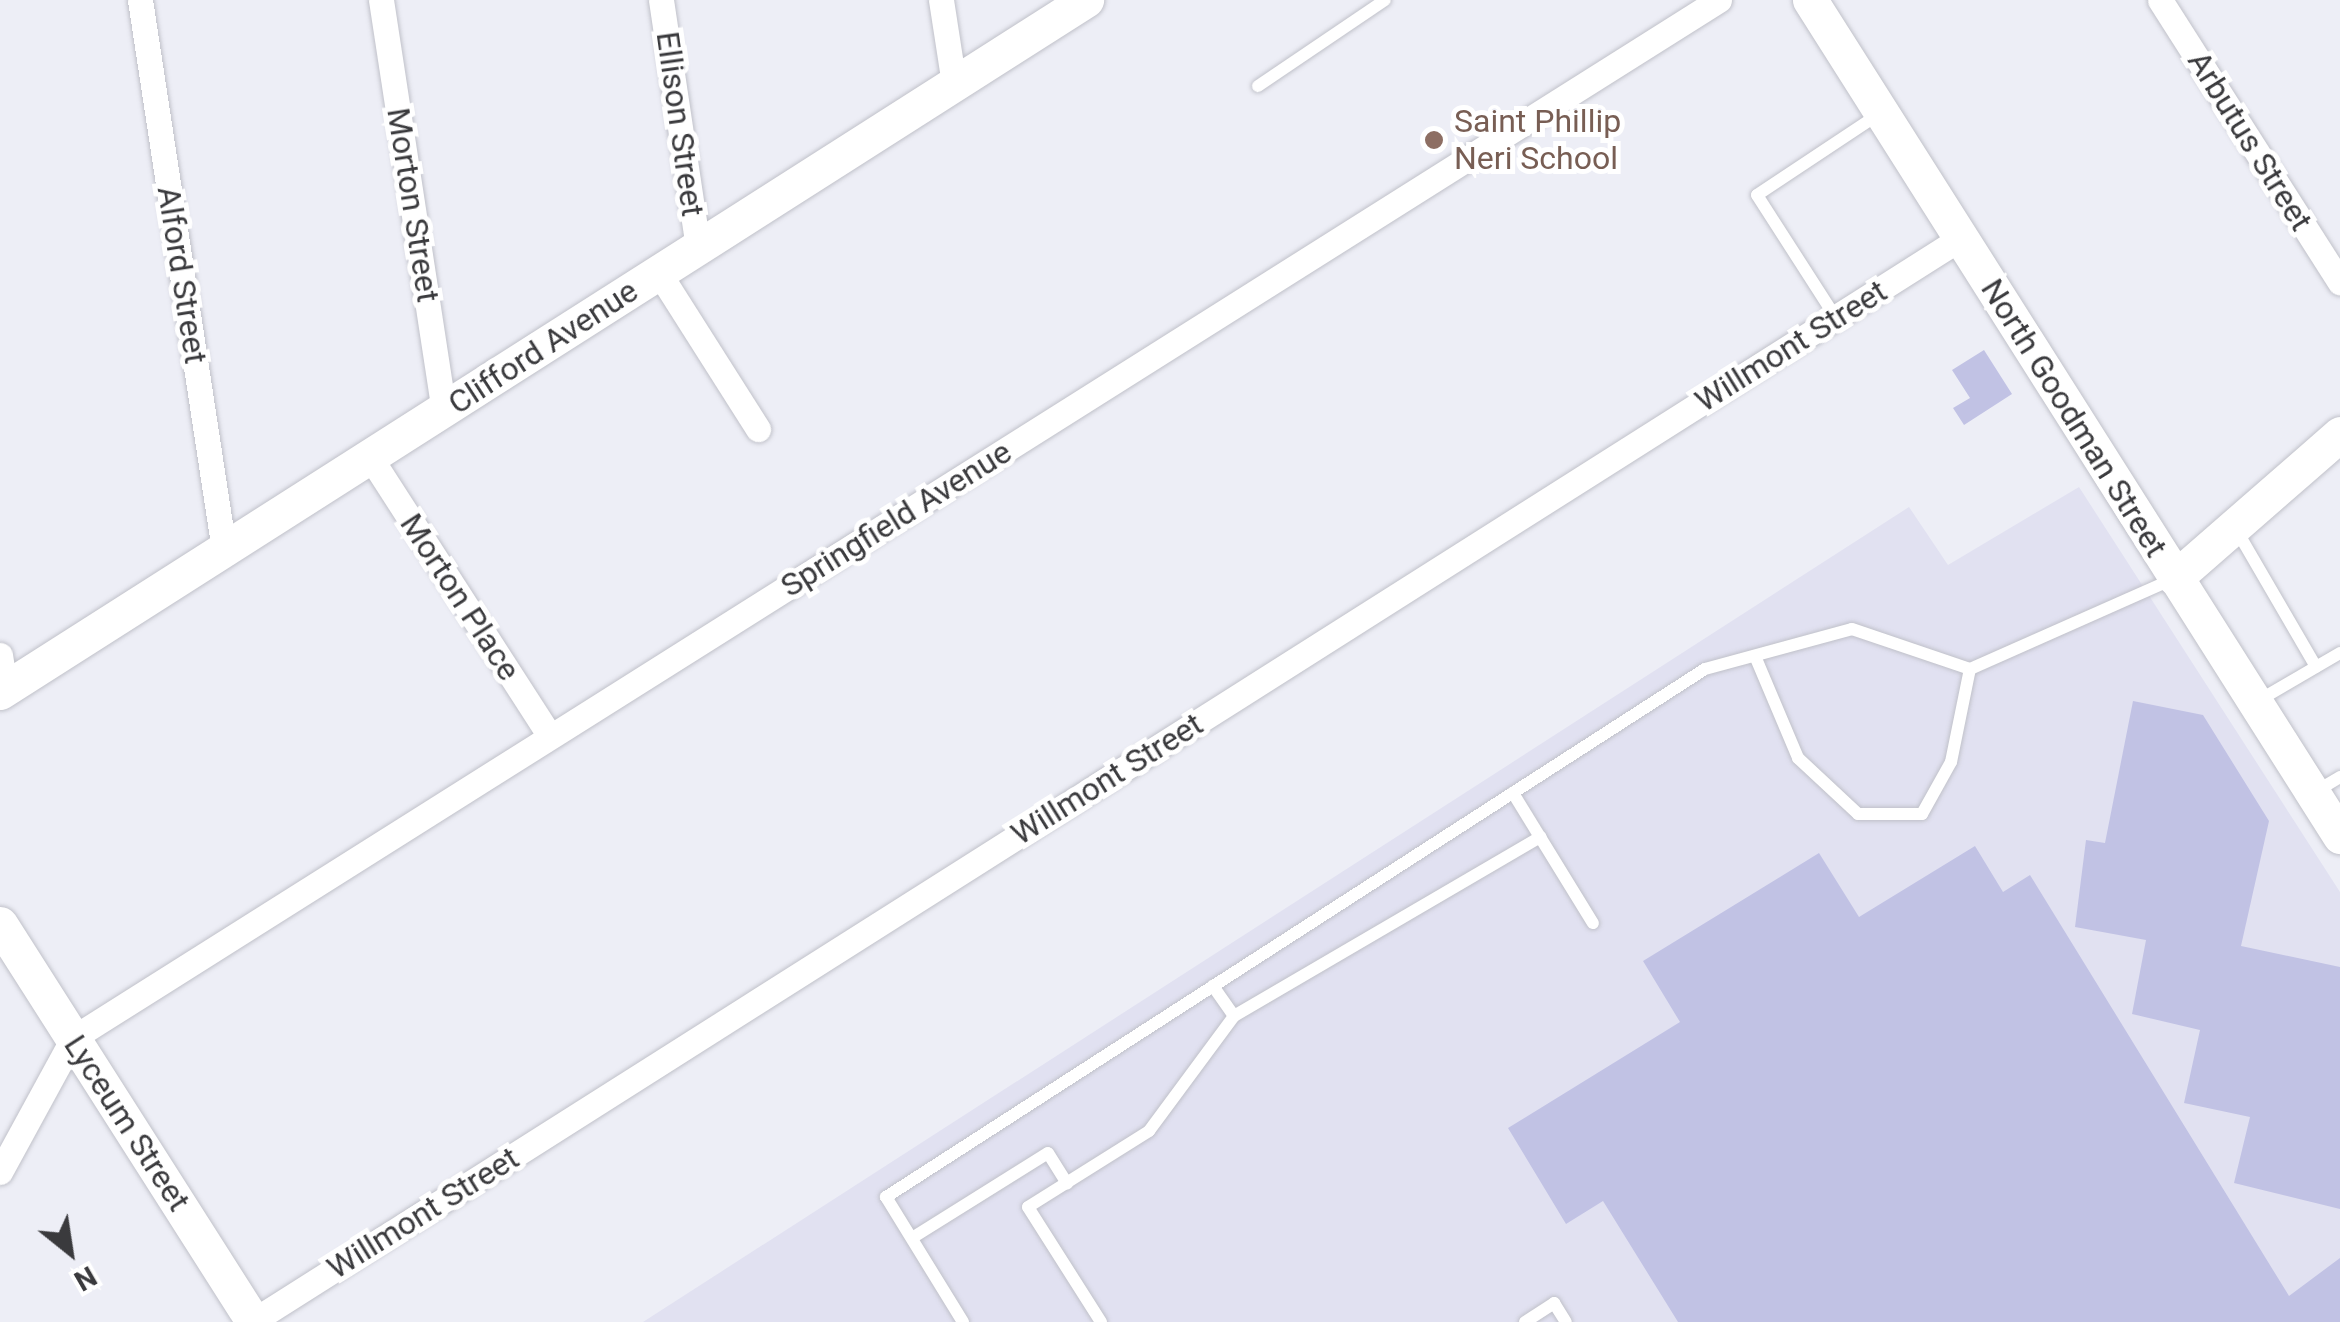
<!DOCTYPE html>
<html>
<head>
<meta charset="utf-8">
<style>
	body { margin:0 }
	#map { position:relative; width:2340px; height:1322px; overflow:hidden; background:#edeef6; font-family:Roboto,sans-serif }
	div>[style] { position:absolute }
	.built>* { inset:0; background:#e1e1f1 }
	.building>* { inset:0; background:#c1c2e4 }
	.roads { filter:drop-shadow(0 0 2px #c0c1c9) drop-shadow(0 0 2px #c0c1c9) }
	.lane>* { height:12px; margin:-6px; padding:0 6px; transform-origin:6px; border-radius:6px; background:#fff }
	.street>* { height:25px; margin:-12.5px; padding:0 12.5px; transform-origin:12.5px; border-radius:12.5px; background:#fff }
	.secondary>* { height:35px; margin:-17.5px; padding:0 17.5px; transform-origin:17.5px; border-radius:17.5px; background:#fff }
	.dots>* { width:28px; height:28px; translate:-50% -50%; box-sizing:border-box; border:5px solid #fff; border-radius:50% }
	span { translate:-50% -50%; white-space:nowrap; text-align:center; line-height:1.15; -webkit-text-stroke:10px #fff; paint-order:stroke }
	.education-label { font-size:32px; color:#785e54 }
	.left { translate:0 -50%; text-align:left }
	.street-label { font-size:32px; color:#3a3a3d }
	.north { position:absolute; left:20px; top:1202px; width:100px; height:100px; -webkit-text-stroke:8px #fff; paint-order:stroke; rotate:150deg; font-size:28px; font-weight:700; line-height:40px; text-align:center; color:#3a3a3d }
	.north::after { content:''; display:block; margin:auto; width:35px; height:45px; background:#3a3a3d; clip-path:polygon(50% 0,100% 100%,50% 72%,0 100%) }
</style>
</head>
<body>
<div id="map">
	<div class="built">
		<div style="clip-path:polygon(2079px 487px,2340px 892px,2340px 1322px,643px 1322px,1909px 507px,1948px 565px)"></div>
	</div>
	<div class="building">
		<div style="clip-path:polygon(1984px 350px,2012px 394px,1964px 425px,1953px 408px,1970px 398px,1952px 370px)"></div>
		<div style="clip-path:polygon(2133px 701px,2203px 715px,2269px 821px,2241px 946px,2340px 967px,2340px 1209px,2234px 1183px,2250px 1117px,2184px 1103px,2200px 1030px,2132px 1014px,2146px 940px,2075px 927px,2086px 840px,2105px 843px)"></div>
		<div style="clip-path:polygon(1975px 846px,2003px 892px,2030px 875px,2289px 1296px,2340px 1258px,2340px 1322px,1678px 1322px,1603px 1201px,1566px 1224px,1508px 1128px,1680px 1022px,1643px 961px,1819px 853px,1859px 917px)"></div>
	</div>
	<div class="roads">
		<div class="lane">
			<div style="left:1258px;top:86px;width:153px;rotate:-34.1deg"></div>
			<div style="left:1836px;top:318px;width:146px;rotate:-122.7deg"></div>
			<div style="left:1757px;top:195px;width:146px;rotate:-33.6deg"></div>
			<div style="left:2237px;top:531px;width:157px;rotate:59.8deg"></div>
			<div style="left:1755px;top:656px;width:111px;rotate:67.1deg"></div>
			<div style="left:1798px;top:758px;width:82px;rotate:43deg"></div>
			<div style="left:1858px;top:814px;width:64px"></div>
			<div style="left:1922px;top:814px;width:60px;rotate:-60.9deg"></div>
			<div style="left:1951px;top:762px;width:95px;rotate:-78.5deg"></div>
			<div style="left:2256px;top:702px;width:97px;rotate:-30.3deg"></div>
			<div style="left:2315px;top:792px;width:29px;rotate:-31deg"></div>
			<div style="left:1540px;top:837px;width:101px;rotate:58.4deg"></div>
			<div style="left:1234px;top:1016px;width:355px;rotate:-30.3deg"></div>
			<div style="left:1540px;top:837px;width:52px;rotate:-121.5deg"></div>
			<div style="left:912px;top:1238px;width:160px;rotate:-32deg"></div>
			<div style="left:1048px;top:1153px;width:36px;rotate:58deg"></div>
			<div style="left:963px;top:1322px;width:147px;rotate:-121.6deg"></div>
			<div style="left:886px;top:1197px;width:974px;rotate:-32.81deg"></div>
			<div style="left:1705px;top:669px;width:152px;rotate:-15.2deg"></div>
			<div style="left:1852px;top:629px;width:125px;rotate:18.7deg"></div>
			<div style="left:1970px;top:669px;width:222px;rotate:-23.9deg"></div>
			<div style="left:1101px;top:1322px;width:136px;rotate:-122.4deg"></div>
			<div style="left:1028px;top:1207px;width:143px;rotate:-32.1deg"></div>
			<div style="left:1149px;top:1131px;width:143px;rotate:-53.5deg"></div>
			<div style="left:1234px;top:1016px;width:37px;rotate:-125deg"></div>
			<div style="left:1525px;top:1322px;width:35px;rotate:-33deg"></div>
			<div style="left:1554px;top:1303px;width:22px;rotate:58deg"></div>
		</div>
		<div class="street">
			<div style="left:140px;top:0;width:556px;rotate:81.32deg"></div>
			<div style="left:381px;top:0;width:415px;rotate:81.3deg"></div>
			<div style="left:661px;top:0;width:251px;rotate:81.5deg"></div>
			<div style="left:941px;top:0;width:85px;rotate:81.2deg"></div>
			<div style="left:2160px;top:0;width:335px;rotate:57.5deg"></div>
			<div style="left:659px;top:273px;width:185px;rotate:57.6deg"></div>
			<div style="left:370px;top:457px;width:332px;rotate:57.2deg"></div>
			<div style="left:0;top:655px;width:33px;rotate:81deg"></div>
			<div style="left:0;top:1172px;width:153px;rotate:-61.4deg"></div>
			<div style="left:73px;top:1038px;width:1946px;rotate:-32.24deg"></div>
			<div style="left:253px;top:1321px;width:2022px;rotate:-32.38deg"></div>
		</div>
		<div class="secondary">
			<div style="left:1810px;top:0;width:990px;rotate:57.63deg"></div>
			<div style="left:2175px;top:578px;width:219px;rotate:-41.1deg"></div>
			<div style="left:0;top:692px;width:1288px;rotate:-32.51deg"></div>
			<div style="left:0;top:924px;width:472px;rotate:57.5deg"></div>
		</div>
	</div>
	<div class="dots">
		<div style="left:1434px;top:140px;background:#8d6e63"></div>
	</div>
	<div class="education-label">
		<span class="left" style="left:1454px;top:140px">Saint Phillip<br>Neri School</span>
	</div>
	<div class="street-label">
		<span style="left:680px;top:124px;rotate:82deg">Ellison Street</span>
		<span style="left:2250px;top:141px;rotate:58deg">Arbutus Street</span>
		<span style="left:413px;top:205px;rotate:81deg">Morton Street</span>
		<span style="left:182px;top:275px;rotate:81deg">Alford Street</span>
		<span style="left:1791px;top:346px;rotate:-32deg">Willmont Street</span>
		<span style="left:543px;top:347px;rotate:-33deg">Clifford Avenue</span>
		<span style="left:2074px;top:418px;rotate:58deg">North Goodman Street</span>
		<span style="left:896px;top:519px;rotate:-32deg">Springfield Avenue</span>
		<span style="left:460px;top:597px;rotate:57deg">Morton Place</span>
		<span style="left:1107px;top:779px;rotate:-32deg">Willmont Street</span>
		<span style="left:127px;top:1123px;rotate:57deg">Lyceum Street</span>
		<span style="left:423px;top:1213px;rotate:-32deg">Willmont Street</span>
	</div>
	<div class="north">N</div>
</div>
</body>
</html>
